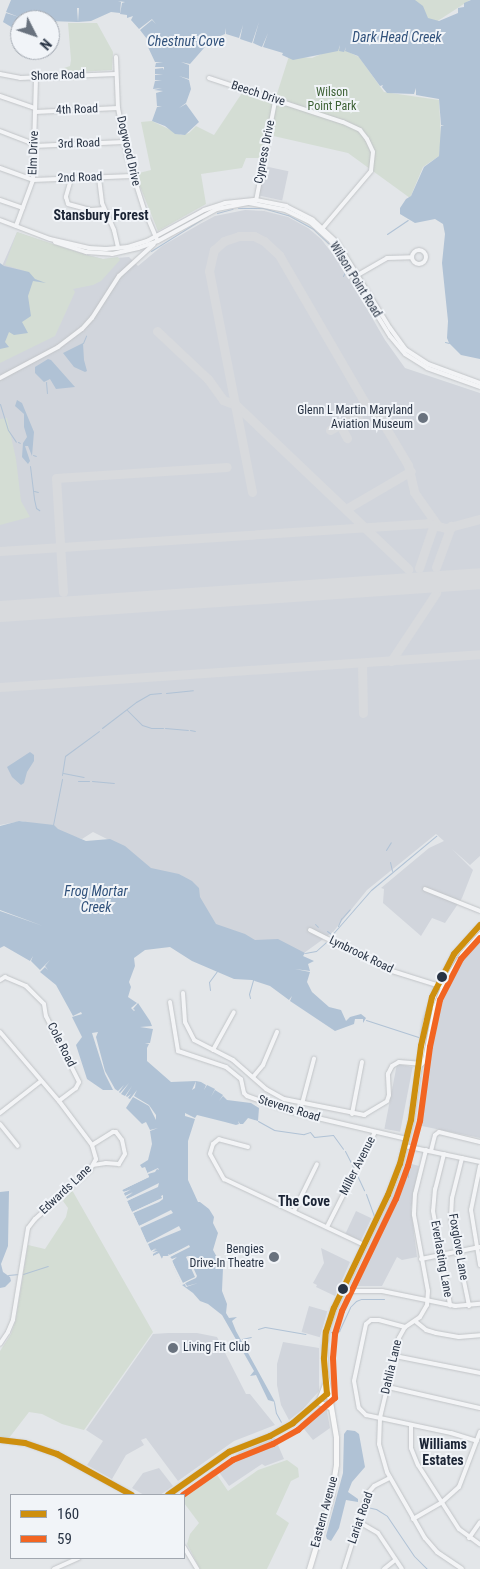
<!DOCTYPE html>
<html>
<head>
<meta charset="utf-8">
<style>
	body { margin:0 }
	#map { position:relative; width:480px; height:1569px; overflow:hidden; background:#e3e6e9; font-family:"Roboto Condensed",sans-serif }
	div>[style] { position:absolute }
	.built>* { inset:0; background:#d1d5dc; transform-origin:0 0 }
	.green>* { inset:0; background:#d4ddd4 }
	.water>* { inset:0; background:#b0c2d5 }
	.pier>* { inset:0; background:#e3e6e9 }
	.stream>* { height:1px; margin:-0.5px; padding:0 0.5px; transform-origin:0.5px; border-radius:0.5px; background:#b0c2d5 }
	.taxiway>* { height:9px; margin:-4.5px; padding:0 4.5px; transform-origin:4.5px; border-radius:4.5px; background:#d8dadd }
	.runway>* { height:21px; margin:-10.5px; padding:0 10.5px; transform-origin:10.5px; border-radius:10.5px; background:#d8dadd }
	.roads { filter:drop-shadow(0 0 1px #c1c4c7) drop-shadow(0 0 1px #c1c4c7) }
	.minor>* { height:4px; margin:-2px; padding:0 2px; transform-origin:2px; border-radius:2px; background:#f3f4f6 }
	.minor>.ring { margin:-2px; padding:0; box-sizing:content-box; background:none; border:4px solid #f3f4f6; border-radius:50% }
	.major>* { height:5px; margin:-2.5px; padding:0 2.5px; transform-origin:2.5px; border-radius:2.5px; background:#f7f7f7 }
	.bus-1>* { height:6px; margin:-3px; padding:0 3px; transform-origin:3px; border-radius:3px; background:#ce8f0e }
	.bus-2>* { height:6px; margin:-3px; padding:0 3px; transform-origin:3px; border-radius:3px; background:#f26522 }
	.dots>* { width:14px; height:14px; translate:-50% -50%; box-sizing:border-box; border:2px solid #f1f4f8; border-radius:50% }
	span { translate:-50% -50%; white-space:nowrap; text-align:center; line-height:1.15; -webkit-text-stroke:4px #f1f4f8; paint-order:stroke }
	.street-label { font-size:12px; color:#283344 }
	.park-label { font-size:12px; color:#3d6135 }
	.poi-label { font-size:12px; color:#283344 }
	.right { translate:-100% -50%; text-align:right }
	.left { translate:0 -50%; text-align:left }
	.water-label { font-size:14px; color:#30517b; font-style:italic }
	.neighbourhood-label { font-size:14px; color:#1b2435; font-weight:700 }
	.legend { position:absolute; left:10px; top:1494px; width:175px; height:65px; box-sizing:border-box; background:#f1f4f8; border:1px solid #a1a7b0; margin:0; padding:6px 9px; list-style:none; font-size:15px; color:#283344 }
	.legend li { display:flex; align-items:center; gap:10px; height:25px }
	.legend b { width:25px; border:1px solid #a1a7b0 }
	.north { position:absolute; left:10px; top:10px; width:50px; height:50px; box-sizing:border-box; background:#f1f4f8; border:1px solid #a1a7b0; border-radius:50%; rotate:131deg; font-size:14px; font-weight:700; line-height:20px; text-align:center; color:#283344 }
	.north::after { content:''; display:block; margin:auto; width:18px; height:22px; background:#69727e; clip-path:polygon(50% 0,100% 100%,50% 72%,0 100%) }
</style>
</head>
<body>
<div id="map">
	<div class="built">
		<div style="left:264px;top:166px;width:25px;height:30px;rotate:12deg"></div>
		<div style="clip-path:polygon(245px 210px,264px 211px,288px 217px,308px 228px,321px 239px,342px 266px,385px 340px,405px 368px,480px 393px,480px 856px,470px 865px,452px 849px,473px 870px,462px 898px,445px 923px,432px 918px,421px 936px,383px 903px,384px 889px,381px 888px,429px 848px,444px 841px,436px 834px,367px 890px,333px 932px,304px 953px,273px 940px,264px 945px,213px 924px,181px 875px,150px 869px,111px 841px,93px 832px,82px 839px,22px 821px,0 825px,0 345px,22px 272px,2px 266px,17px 232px,62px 248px,103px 259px,129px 257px,138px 266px,162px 246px,200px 224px,215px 216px)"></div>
		<div style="clip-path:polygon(480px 939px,480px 1138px,417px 1125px,430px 1046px,443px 997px,460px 963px)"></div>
		<div style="left:397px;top:1064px;width:16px;height:66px;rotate:11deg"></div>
		<div style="clip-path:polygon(408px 1163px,419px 1166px,411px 1209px,417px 1257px,402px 1260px,397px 1257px,382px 1286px,351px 1286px)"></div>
		<div style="left:356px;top:1211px;width:17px;height:25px;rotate:25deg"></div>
		<div style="clip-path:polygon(321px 1248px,350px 1262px,335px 1296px,316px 1287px,317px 1285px,313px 1283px,324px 1263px)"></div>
		<div style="left:309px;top:1306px;width:19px;height:27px;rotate:16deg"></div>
		<div style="clip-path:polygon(168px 1333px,197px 1333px,217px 1337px,246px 1394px,250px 1394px,275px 1425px,234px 1441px,178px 1481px,146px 1438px,141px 1440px,144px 1445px,126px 1455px,112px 1479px,87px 1465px,103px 1441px,86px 1430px,153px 1334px)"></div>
		<div style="clip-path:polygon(283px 1342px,319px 1348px,319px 1391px,303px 1409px,289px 1420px,281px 1405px,277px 1385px,277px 1364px)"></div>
		<div style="clip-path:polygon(320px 1406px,326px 1406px,330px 1428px,313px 1440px,300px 1424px)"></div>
		<div style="clip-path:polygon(275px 1438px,284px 1459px,265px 1466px,262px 1464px,229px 1486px,216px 1468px,240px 1452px)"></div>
		<div style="clip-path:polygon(159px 1468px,173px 1486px,160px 1495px,144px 1495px,132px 1488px,143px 1473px)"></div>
	</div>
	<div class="green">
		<div style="clip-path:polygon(410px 0,470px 0,436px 22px,427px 18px,421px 6px)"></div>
		<div style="clip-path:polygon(68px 23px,97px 23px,113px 52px,112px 70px,62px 73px,64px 68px,70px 66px,71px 60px)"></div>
		<div style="clip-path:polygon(338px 47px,359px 57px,384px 92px,439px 100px,441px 139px,439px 156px,423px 167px,410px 198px,348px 153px,269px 135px,264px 158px,246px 158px,242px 168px,201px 174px,206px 204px,158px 231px,135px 174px,151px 170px,141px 122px,152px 121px,181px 135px,189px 133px,196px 126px,214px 135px,244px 90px,275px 100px,289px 56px,312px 58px)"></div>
		<div style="clip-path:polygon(17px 232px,86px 255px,103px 259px,118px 257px,120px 260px,101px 281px,93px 285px,73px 289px,75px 292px,55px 336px,0 363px,0 345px,25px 271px,5px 265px)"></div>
		<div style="clip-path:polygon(7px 418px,16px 459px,21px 501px,30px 517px,0 525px,0 419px)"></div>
		<div style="clip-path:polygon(72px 1190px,153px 1332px,84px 1430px,62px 1424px,42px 1414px,29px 1412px,9px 1438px,0 1437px,0 1351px,11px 1334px,16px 1319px,28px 1245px,45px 1249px,66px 1217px,68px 1208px,63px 1201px)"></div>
		<div style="clip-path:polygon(287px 1460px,298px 1468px,299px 1477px,291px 1481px,276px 1514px,289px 1523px,267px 1569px,200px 1569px,187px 1544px,190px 1534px,199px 1523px,184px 1503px,184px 1495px,179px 1495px,213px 1469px,228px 1491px,258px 1470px)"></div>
	</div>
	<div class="water">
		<div style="clip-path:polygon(11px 0,415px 0,423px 6px,428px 18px,439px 21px,458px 13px,458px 8px,464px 7px,464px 3px,471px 0,480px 0,480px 359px,461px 355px,449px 343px,447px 338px,448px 321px,442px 263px,445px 234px,443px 224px,435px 219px,415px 223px,400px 214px,400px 208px,406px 199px,411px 196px,424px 167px,439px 156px,441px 126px,444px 125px,441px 125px,439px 99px,416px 95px,416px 88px,414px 94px,387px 93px,382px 87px,383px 85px,380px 86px,358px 56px,345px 51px,346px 47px,344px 52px,339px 51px,340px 45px,338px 51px,293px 60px,282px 55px,283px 53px,263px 47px,268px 33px,262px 47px,253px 43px,259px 22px,252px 43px,240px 39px,243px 25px,239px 38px,226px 34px,226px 28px,225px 34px,211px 40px,190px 64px,181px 62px,189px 65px,189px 79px,179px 76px,189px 80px,191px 89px,186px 103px,179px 108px,186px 104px,199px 122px,185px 135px,175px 134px,165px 126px,152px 121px,157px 107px,162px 106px,157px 106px,156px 93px,163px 91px,154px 90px,162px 88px,153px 89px,155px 81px,162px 80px,155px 80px,155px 75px,163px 74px,155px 74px,155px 69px,163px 68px,164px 70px,164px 67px,155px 67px,156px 63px,163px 62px,155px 62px,147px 45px,147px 39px,140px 30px,152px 20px,156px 24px,142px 7px,152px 19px,139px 29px,131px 20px,133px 16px,127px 18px,127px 15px,120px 14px,122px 3px,125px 2px,118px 1px,121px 2px,120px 13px,111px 12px,91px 21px,78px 22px,79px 8px,77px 8px,78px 22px,20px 20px,20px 40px,14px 39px,13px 28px,3px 22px,6px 13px,19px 17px,6px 12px)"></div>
		<div style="clip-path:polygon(0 263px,4px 266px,29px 272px,35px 279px,46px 283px,33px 281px,28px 296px,31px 316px,22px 322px,28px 333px,14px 335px,9px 332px,5px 342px,9px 347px,0 349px)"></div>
		<div style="clip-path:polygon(83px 343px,84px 360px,87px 371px,85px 372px,74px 367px,63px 353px)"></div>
		<div style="clip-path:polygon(48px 359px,51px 360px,75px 387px,56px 389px,50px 379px,44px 382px,35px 373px,35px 367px)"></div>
		<div style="clip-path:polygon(17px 400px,22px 403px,34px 432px,32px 456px,28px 446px,25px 446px,30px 461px,28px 464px,22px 457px,23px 443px,27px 437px,24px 427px,24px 414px,15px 406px)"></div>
		<div style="clip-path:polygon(30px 752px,34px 755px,34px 761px,27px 772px,24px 783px,21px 785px,12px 777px,7px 767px)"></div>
		<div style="clip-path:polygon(19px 821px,54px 825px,58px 829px,86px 841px,110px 839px,125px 846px,151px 868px,179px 874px,192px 881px,199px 888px,200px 897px,216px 924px,245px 934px,255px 940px,278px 939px,305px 953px,303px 956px,314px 961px,308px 964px,310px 971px,295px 969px,310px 972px,307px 982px,312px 992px,329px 1007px,341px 1010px,346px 1021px,350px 1017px,361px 1014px,366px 1018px,363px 1023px,363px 1019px,355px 1019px,354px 1024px,335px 1031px,290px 1001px,292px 996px,289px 1000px,270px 986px,252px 980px,234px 979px,192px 961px,170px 947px,145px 950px,134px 958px,135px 966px,129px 982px,131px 987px,128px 997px,137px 1003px,131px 1008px,134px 1011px,132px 1013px,135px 1010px,133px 1009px,138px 1003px,150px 1021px,152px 1026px,140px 1027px,153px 1029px,150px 1043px,145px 1043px,149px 1044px,147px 1048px,147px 1061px,171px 1082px,196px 1081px,192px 1090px,195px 1088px,196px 1081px,201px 1082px,206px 1085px,204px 1090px,207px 1085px,215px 1089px,211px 1097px,215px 1090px,223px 1095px,219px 1101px,223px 1096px,227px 1100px,251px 1103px,259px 1108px,258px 1121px,248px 1118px,243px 1124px,240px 1124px,238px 1121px,239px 1124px,236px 1125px,225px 1122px,226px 1117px,225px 1122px,197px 1115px,195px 1118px,185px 1113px,185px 1116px,195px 1119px,188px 1141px,188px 1180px,198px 1202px,200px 1202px,209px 1209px,214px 1217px,213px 1223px,218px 1233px,213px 1250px,223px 1268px,222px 1291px,227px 1304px,226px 1313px,229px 1318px,237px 1317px,232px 1321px,236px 1331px,275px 1402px,268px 1400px,256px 1375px,250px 1376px,254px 1371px,222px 1315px,208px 1304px,200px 1301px,193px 1293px,182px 1285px,195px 1277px,181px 1284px,171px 1261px,176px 1271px,172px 1260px,177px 1258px,171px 1260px,170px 1257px,189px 1246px,161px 1259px,159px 1254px,153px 1256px,152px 1252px,157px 1249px,151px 1251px,148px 1244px,180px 1228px,147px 1243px,140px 1227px,172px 1212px,139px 1226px,133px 1213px,163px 1198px,132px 1212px,127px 1201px,157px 1186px,127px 1199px,125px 1197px,133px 1193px,125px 1196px,123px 1193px,131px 1190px,123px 1192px,122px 1190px,149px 1177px,145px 1167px,142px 1168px,140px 1165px,148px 1160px,152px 1144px,150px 1131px,158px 1128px,150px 1130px,146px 1122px,142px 1124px,126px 1108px,133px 1097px,149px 1106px,156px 1120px,156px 1115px,149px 1105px,134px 1096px,137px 1090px,130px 1099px,128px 1098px,131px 1094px,127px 1097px,126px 1096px,132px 1086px,125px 1096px,121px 1094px,129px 1083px,120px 1093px,119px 1092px,124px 1085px,118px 1091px,115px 1089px,105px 1071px,96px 1037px,98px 1032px,92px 1033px,105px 1074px,113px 1090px,103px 1090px,87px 1079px,76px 1045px,82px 1037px,72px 1017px,82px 1014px,81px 1012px,73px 1016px,56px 985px,40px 972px,45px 967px,48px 970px,45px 966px,50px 960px,40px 970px,31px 961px,33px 956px,30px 961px,4px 946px,0 948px,0 911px,43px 926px,0 910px,0 826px)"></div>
		<div style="clip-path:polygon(9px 1191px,8px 1246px,1px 1264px,3px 1272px,10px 1277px,11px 1281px,5px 1287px,0 1288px,0 1192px)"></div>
		<div style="clip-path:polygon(347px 1430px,355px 1431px,359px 1434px,365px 1467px,352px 1482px,348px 1492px,358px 1499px,358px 1502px,346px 1500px,339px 1528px,331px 1541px,327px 1539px,326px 1536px,343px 1473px,344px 1434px)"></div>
	</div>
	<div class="pier">
		<div style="clip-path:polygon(145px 1167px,147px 1173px,158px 1168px,159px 1170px,157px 1169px,155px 1172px,148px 1174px,149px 1177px,122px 1190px,124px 1192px,131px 1189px,124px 1193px,125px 1196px,133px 1192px,126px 1197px,127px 1199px,159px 1183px,158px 1187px,127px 1201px,132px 1212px,162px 1198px,161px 1196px,163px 1195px,163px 1199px,159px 1202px,133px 1213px,139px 1226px,171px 1210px,173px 1213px,140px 1228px,147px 1243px,179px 1226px,181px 1230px,147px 1244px,151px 1251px,156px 1248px,152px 1252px,158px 1251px,153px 1254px,153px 1256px,159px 1253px,162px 1259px,163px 1256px,169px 1256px,168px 1254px,170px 1255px,189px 1245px,190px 1247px,170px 1257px,172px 1259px,177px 1257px,172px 1261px,183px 1283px,195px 1277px,186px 1257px,188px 1256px,197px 1276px,196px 1278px,185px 1283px,187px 1286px,198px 1283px,186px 1287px,185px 1284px,181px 1285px,169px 1257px,161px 1261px,158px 1255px,153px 1258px,120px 1189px,147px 1177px)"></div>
	</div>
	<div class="stream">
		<div style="left:238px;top:208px;width:25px"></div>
		<div style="left:263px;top:208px;width:26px;rotate:16deg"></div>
		<div style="left:288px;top:215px;width:29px;rotate:29deg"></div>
		<div style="left:313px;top:229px;width:21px;rotate:43deg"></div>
		<div style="left:217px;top:213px;width:16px;rotate:-15deg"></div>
		<div style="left:387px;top:234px;width:25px;rotate:-34deg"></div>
		<div style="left:151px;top:251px;width:60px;rotate:-32.1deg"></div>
		<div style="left:343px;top:276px;width:7px;rotate:-63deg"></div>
		<div style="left:445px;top:342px;width:4px;rotate:14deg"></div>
		<div style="left:83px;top:343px;width:8px;rotate:-67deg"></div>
		<div style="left:46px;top:382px;width:11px;rotate:85deg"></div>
		<div style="left:0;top:404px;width:27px;rotate:73deg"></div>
		<div style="left:8px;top:430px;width:14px;rotate:56deg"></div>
		<div style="left:18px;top:442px;width:2px;rotate:27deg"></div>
		<div style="left:33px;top:455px;width:3px;rotate:18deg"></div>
		<div style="left:30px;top:466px;width:33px;rotate:83deg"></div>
		<div style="left:34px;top:499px;width:9px;rotate:77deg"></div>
		<div style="left:36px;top:508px;width:4px;rotate:34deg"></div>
		<div style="left:34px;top:491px;width:4px;rotate:14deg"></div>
		<div style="left:166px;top:693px;width:27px;rotate:-6deg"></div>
		<div style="left:127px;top:710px;width:21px;rotate:45deg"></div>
		<div style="left:142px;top:725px;width:9px;rotate:18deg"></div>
		<div style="left:151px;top:728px;width:12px"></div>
		<div style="left:102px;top:728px;width:43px;rotate:-37.4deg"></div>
		<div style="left:136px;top:702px;width:16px;rotate:-30deg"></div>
		<div style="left:150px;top:694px;width:11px;rotate:-5deg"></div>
		<div style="left:165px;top:728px;width:23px;rotate:5deg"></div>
		<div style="left:190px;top:730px;width:5px;rotate:11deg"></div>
		<div style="left:63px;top:773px;width:21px;rotate:11deg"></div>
		<div style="left:62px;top:775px;width:19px;rotate:-81deg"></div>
		<div style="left:65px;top:756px;width:42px;rotate:-36.3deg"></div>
		<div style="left:78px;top:781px;width:11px"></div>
		<div style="left:92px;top:781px;width:22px;rotate:5deg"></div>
		<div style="left:53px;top:825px;width:47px;rotate:-78.9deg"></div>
		<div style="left:386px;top:850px;width:9px;rotate:-58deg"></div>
		<div style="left:390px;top:862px;width:9px;rotate:77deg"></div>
		<div style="left:315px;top:924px;width:4px;rotate:45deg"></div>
		<div style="left:338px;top:926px;width:8px;rotate:-67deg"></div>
		<div style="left:341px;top:919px;width:13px;rotate:-48deg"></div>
		<div style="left:327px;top:931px;width:5px;rotate:37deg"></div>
		<div style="left:330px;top:937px;width:62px;rotate:-48.9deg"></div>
		<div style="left:371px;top:890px;width:85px;rotate:-39.7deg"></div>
		<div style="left:305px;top:953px;width:11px;rotate:-10deg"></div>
		<div style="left:316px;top:951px;width:13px;rotate:-42deg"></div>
		<div style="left:210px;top:990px;width:8px;rotate:-97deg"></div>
		<div style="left:209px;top:982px;width:14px;rotate:-54deg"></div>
		<div style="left:250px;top:998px;width:4px;rotate:-104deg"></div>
		<div style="left:249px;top:994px;width:15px;rotate:-74deg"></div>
		<div style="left:366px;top:1020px;width:55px;rotate:18.1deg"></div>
		<div style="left:258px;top:1121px;width:18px;rotate:29deg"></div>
		<div style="left:274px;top:1130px;width:30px;rotate:8deg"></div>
		<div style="left:304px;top:1134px;width:6px;rotate:-18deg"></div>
		<div style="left:310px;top:1132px;width:6px;rotate:51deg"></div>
		<div style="left:314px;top:1137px;width:19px;rotate:-6deg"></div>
		<div style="left:333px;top:1135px;width:17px;rotate:54deg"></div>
		<div style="left:345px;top:1151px;width:20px;rotate:63deg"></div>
		<div style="left:407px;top:1165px;width:12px;rotate:85deg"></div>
		<div style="left:356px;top:1173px;width:19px;rotate:65deg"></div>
		<div style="left:366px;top:1194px;width:23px;rotate:70deg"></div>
		<div style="left:377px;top:1237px;width:16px;rotate:-60deg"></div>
		<div style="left:23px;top:1274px;width:26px;rotate:-18deg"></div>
		<div style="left:8px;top:1275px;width:11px;rotate:-5deg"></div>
		<div style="left:258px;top:1329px;width:7px;rotate:-16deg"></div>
		<div style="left:265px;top:1327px;width:41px;rotate:9.9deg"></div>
		<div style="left:331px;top:1332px;width:5px;rotate:11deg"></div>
		<div style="left:336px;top:1333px;width:4px;rotate:-34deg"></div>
		<div style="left:339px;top:1331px;width:26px;rotate:-65deg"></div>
		<div style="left:350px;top:1307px;width:8px;rotate:-45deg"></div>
		<div style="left:356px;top:1301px;width:5px;rotate:-22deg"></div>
		<div style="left:361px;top:1299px;width:23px"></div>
		<div style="left:242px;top:1339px;width:9px;rotate:-13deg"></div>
		<div style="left:274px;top:1402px;width:11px;rotate:80deg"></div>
		<div style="left:276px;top:1413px;width:10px;rotate:61deg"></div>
		<div style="left:367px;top:1507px;width:9px;rotate:13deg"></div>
		<div style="left:376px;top:1509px;width:13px;rotate:32deg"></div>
		<div style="left:387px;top:1516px;width:48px;rotate:56deg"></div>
		<div style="left:414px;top:1556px;width:18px;rotate:45deg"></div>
	</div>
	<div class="taxiway">
		<div style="left:157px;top:331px;width:70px;rotate:43.3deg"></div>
		<div style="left:208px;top:379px;width:26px;rotate:54deg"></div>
		<div style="left:223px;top:400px;width:14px;rotate:21deg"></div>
		<div style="left:236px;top:405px;width:238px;rotate:43.6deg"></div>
		<div style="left:340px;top:425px;width:15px;rotate:62deg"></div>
		<div style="left:330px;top:430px;width:28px;rotate:-30deg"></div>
		<div style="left:354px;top:416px;width:4px;rotate:14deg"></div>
		<div style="left:252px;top:492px;width:225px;rotate:-101deg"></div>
		<div style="left:209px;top:271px;width:22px;rotate:-77deg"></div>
		<div style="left:214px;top:250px;width:13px;rotate:-42deg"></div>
		<div style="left:224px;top:241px;width:16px;rotate:-18deg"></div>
		<div style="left:239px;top:236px;width:15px"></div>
		<div style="left:254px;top:236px;width:11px;rotate:27deg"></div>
		<div style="left:264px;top:241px;width:21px;rotate:43deg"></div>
		<div style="left:279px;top:255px;width:175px;rotate:59.8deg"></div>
		<div style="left:367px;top:406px;width:18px;rotate:43deg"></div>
		<div style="left:380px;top:418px;width:55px;rotate:59.2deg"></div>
		<div style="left:408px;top:465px;width:28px;rotate:77deg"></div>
		<div style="left:414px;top:492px;width:42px;rotate:54.8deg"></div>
		<div style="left:346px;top:509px;width:75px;rotate:-30.3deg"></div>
		<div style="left:0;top:551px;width:429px;rotate:-3.7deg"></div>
		<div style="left:428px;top:523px;width:19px;rotate:16deg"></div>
		<div style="left:446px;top:528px;width:35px;rotate:-15deg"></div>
		<div style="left:436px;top:567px;width:44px;rotate:-69.9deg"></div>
		<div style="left:419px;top:568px;width:46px;rotate:-71.2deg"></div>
		<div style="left:63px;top:592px;width:114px;rotate:-93.5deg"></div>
		<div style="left:56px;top:478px;width:171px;rotate:-3.7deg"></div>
		<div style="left:391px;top:661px;width:82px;rotate:-56.5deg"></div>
		<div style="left:362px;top:663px;width:50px;rotate:88.9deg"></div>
		<div style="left:0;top:687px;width:481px;rotate:-3.9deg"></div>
	</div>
	<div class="runway">
		<div style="left:0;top:611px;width:481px;rotate:-3.9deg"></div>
	</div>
	<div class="roads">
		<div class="minor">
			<div style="left:116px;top:57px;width:51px;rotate:87.8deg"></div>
			<div style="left:118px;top:108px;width:52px;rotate:78.9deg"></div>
			<div style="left:128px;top:159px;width:52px;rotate:72.3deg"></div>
			<div style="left:144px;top:209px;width:33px;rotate:67deg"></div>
			<div style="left:0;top:74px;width:20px;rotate:11deg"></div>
			<div style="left:20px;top:78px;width:96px;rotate:-2.4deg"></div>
			<div style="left:209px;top:78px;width:141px;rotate:18.2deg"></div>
			<div style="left:343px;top:122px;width:19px;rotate:25deg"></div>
			<div style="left:360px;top:130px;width:11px;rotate:52deg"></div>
			<div style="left:367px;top:139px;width:14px;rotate:65deg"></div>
			<div style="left:373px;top:152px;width:19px;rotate:96deg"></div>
			<div style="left:371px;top:171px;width:76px;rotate:130.2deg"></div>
			<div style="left:0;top:96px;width:37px;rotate:19deg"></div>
			<div style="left:35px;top:112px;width:83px;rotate:-2.8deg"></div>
			<div style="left:0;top:131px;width:36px;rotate:21deg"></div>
			<div style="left:34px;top:146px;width:90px;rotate:-2.5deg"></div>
			<div style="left:0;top:168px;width:35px;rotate:20deg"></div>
			<div style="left:33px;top:180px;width:99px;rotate:-2.3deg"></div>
			<div style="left:99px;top:178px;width:25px;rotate:83deg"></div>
			<div style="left:102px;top:203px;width:30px;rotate:66deg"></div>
			<div style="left:114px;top:230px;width:18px;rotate:77deg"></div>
			<div style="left:71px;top:179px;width:19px;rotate:106deg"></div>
			<div style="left:66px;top:197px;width:7px;rotate:74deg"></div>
			<div style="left:68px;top:204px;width:24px;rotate:15deg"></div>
			<div style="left:91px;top:210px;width:13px;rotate:-4deg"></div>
			<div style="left:0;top:200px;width:24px;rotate:19deg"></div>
			<div style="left:256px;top:201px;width:102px;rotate:-79.2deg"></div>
			<div style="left:0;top:220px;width:53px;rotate:20.8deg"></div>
			<div style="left:50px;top:239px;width:40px;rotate:13deg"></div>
			<div style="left:89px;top:248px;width:17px;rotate:3deg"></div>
			<div style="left:106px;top:249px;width:22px;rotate:-5deg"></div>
			<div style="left:128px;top:247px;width:20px;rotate:-18deg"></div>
			<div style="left:147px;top:241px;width:65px;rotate:-28.5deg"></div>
			<div style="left:204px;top:210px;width:22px;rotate:-18deg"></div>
			<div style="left:225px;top:203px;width:31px;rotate:-6deg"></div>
			<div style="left:256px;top:200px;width:31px;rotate:11deg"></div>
			<div style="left:286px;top:206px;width:30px;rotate:27deg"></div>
			<div style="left:313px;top:220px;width:33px;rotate:43deg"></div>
			<div style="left:337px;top:242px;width:101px;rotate:58.4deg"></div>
			<div style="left:390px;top:328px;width:26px;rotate:54deg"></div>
			<div style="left:405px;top:349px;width:27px;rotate:33deg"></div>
			<div style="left:428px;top:364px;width:55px;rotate:20.1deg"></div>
			<div style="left:16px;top:226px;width:49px;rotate:-69.7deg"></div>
			<div style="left:33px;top:180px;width:103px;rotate:-88.3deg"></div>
			<div style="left:55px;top:242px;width:33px;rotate:18deg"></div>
			<div style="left:86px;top:252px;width:26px;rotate:4deg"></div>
			<div style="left:112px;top:254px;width:27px;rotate:-13deg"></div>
			<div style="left:138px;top:248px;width:21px;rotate:-19deg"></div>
			<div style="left:158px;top:241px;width:67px;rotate:-28.5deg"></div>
			<div style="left:217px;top:209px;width:33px;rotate:-11deg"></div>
			<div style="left:249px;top:203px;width:37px;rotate:11deg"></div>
			<div style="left:285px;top:210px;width:28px;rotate:26deg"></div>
			<div style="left:310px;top:222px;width:28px;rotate:42deg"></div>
			<div style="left:331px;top:241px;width:112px;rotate:58.2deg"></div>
			<div style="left:390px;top:336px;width:23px;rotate:50deg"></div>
			<div style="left:405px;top:354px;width:26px;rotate:32deg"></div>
			<div style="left:427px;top:368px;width:56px;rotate:19.7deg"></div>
			<div class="ring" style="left:412px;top:250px;width:10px;height:10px"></div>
			<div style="left:356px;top:276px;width:36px;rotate:-30deg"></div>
			<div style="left:387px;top:258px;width:25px;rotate:-2deg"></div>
			<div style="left:0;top:378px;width:66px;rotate:-28.1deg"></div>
			<div style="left:58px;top:347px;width:30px;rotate:-37deg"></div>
			<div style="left:82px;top:329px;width:15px;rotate:-48deg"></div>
			<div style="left:92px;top:318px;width:50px;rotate:-57.3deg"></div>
			<div style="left:119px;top:276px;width:47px;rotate:-42.4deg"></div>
			<div style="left:425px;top:889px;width:59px;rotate:21.8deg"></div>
			<div style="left:310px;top:930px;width:92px;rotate:26.6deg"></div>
			<div style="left:392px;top:971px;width:53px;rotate:17.4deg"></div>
			<div style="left:0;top:980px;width:6px;rotate:-31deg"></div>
			<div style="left:5px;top:977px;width:23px;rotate:23deg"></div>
			<div style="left:26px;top:986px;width:25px;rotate:45deg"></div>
			<div style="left:44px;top:1004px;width:12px;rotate:81deg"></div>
			<div style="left:46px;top:1016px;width:74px;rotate:63.4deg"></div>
			<div style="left:79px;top:1082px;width:7px;rotate:117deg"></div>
			<div style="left:76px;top:1088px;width:21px;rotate:143deg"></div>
			<div style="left:183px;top:993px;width:29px;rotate:86deg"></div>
			<div style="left:185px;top:1022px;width:20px;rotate:63deg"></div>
			<div style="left:194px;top:1040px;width:44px;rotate:27.1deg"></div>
			<div style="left:233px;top:1060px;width:44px;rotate:41.3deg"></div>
			<div style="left:266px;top:1089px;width:21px;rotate:29deg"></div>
			<div style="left:284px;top:1099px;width:82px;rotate:11.3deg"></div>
			<div style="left:364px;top:1115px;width:27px;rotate:-31deg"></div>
			<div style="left:387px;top:1101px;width:6px;rotate:-72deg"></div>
			<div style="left:389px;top:1095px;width:21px;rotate:-93deg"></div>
			<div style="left:388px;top:1074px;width:9px;rotate:-63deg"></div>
			<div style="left:392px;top:1066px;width:8px;rotate:-30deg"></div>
			<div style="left:399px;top:1062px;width:21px;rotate:5deg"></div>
			<div style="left:170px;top:1002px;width:50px;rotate:80.7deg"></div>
			<div style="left:178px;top:1051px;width:51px;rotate:18.4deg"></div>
			<div style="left:226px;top:1067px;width:19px;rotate:39deg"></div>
			<div style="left:241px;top:1079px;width:14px;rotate:78deg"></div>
			<div style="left:244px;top:1093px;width:4px;rotate:45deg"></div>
			<div style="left:247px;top:1096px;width:48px;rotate:19.6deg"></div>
			<div style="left:292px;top:1112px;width:118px;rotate:13.2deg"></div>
			<div style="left:0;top:1032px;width:91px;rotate:49.5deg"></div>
			<div style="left:59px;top:1101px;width:55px;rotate:53.1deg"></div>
			<div style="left:92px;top:1145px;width:15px;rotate:74deg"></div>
			<div style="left:96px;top:1159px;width:13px;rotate:119deg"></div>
			<div style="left:90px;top:1170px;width:74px;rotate:138.3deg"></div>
			<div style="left:35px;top:1219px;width:11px;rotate:128deg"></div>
			<div style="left:28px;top:1228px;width:93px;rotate:99.3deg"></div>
			<div style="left:13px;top:1320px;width:13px;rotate:113deg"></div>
			<div style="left:8px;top:1332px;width:14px;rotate:124deg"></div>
			<div style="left:213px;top:1050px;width:43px;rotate:-61.1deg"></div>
			<div style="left:253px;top:1077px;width:16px;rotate:-50deg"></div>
			<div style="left:263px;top:1065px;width:36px;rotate:-67deg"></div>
			<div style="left:302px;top:1104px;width:47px;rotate:-75.1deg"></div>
			<div style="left:0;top:1113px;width:52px;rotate:-38deg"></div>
			<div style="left:352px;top:1114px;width:53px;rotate:-79.1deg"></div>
			<div style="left:0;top:1124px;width:28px;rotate:51deg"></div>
			<div style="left:92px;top:1145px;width:25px;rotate:-32deg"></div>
			<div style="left:113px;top:1132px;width:3px"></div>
			<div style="left:116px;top:1132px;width:10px;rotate:53deg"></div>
			<div style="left:122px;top:1140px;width:14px;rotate:78deg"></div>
			<div style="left:125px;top:1154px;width:12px;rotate:121deg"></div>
			<div style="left:119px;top:1164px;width:13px;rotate:-176deg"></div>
			<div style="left:106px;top:1163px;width:12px;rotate:171deg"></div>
			<div style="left:405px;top:1146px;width:77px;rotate:12deg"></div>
			<div style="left:248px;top:1147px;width:30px;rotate:-165deg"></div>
			<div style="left:219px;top:1139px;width:8px;rotate:140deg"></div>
			<div style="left:213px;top:1144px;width:10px;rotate:107deg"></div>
			<div style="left:210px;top:1154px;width:29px;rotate:61deg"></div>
			<div style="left:224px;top:1179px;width:155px;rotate:25.2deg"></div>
			<div style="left:426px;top:1150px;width:45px;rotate:104deg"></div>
			<div style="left:415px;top:1194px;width:21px;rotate:93deg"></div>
			<div style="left:414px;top:1215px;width:77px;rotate:79.6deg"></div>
			<div style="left:428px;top:1291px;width:14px;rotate:94deg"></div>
			<div style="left:427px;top:1305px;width:14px;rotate:120deg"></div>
			<div style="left:420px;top:1317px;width:18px;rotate:146deg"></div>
			<div style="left:405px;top:1327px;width:13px;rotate:119deg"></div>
			<div style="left:399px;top:1338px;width:82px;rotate:103.4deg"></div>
			<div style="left:380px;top:1418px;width:26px;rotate:92deg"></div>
			<div style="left:379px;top:1444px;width:29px;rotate:74deg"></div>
			<div style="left:387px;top:1472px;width:76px;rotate:60.1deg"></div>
			<div style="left:425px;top:1538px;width:18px;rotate:49deg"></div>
			<div style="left:437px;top:1552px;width:30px;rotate:34deg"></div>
			<div style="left:431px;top:1151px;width:16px;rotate:-76deg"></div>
			<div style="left:435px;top:1135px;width:5px;rotate:-37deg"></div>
			<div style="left:439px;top:1132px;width:42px;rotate:13.7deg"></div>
			<div style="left:444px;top:1154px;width:36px;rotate:104deg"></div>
			<div style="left:435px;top:1189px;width:22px;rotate:95deg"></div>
			<div style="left:433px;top:1211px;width:96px;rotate:79.7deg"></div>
			<div style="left:462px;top:1158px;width:41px;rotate:104deg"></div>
			<div style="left:452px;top:1198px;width:20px;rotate:93deg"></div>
			<div style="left:451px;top:1218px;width:90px;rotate:78.4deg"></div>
			<div style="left:480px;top:1166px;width:45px;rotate:101.6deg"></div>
			<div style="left:471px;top:1210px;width:56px;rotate:80.7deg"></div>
			<div style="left:294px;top:1211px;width:52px;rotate:-63.9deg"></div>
			<div style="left:327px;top:1227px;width:106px;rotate:-63.2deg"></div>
			<div style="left:421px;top:1259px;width:60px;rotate:-11.5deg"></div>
			<div style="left:342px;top:1291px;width:40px"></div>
			<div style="left:382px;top:1291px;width:75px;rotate:11.6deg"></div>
			<div style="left:455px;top:1306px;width:25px;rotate:-5deg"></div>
			<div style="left:415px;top:1321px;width:14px;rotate:39deg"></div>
			<div style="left:426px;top:1330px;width:10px;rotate:17deg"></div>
			<div style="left:436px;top:1333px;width:23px;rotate:10deg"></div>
			<div style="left:459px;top:1337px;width:21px;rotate:-5deg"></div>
			<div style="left:405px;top:1327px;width:27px;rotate:-165deg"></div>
			<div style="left:379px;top:1320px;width:8px;rotate:180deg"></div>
			<div style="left:371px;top:1320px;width:6px;rotate:141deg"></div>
			<div style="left:366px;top:1324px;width:58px;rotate:101.9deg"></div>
			<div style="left:354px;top:1381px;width:27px;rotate:80deg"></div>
			<div style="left:359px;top:1408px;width:10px;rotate:45deg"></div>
			<div style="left:366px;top:1415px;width:87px;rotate:12deg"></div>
			<div style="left:451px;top:1433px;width:27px;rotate:17deg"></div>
			<div style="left:395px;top:1356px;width:87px;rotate:11.3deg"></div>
			<div style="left:388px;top:1387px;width:94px;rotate:12.9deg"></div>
			<div style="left:319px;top:1400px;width:19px;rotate:-69deg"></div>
			<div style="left:411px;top:1425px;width:23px;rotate:90deg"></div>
			<div style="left:411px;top:1448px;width:18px;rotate:68deg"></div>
			<div style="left:418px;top:1465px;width:76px;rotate:57.4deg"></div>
			<div style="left:459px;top:1529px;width:26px;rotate:36deg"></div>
			<div style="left:0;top:1440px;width:25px;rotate:7deg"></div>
			<div style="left:25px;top:1443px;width:34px;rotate:19deg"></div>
			<div style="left:57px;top:1454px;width:85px;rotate:28.7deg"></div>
			<div style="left:168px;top:1495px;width:75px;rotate:-35.2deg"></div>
			<div style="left:229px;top:1452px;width:44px;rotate:-21.3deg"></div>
			<div style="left:270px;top:1436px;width:26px;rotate:-29deg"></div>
			<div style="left:293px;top:1423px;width:45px;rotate:-40.5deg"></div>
			<div style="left:413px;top:1519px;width:32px;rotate:-30deg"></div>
			<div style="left:441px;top:1503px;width:24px;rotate:-42deg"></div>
			<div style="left:459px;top:1487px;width:59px;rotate:-69.1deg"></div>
			<div style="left:359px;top:1522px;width:22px;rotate:30deg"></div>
			<div style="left:378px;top:1533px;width:43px;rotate:56.3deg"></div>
			<div style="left:469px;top:1538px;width:19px;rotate:-55deg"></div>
			<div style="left:184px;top:1547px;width:26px;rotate:59deg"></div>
			<div style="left:54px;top:1569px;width:27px;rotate:-24deg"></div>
			<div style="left:344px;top:1569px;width:80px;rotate:-72.5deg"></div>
			<div style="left:368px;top:1493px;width:9px;rotate:-49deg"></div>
			<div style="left:374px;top:1486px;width:18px;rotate:-27deg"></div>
			<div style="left:384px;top:1569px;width:14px;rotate:-39deg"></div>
		</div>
		<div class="major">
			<div style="left:420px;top:1064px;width:7px;rotate:-45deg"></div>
			<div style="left:425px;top:1059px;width:53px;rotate:-79.1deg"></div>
			<div style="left:435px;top:1007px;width:29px;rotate:-68deg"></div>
			<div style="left:446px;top:980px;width:31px;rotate:-58deg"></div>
			<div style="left:462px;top:954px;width:27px;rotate:-48deg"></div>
			<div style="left:318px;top:1402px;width:13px;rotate:23deg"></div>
			<div style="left:309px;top:1569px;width:76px;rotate:-73.2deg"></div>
			<div style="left:331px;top:1496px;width:32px;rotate:-81deg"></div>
			<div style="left:336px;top:1464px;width:27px;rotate:-90deg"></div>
			<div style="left:336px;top:1437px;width:67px;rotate:-99.5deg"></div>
			<div style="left:325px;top:1371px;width:24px;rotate:-92deg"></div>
			<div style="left:324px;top:1347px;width:15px;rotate:-82deg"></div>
			<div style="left:326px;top:1332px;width:25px;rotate:-72deg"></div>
			<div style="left:334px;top:1308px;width:125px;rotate:-64.5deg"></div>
			<div style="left:388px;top:1195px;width:33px;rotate:-69deg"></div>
			<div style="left:400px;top:1164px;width:45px;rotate:-76deg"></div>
			<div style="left:411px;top:1120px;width:99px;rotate:-81.9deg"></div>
			<div style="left:425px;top:1022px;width:31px;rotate:-73deg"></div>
			<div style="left:434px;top:992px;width:43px;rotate:-62.2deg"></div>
			<div style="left:454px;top:954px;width:39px;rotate:-48deg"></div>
		</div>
	</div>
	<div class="bus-1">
		<div style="left:0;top:1440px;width:25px;rotate:7deg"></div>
		<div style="left:25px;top:1443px;width:34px;rotate:19deg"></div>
		<div style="left:57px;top:1454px;width:85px;rotate:28.7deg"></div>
		<div style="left:168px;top:1495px;width:75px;rotate:-35.2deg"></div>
		<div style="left:229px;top:1452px;width:44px;rotate:-21.3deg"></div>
		<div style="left:270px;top:1436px;width:26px;rotate:-29deg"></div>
		<div style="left:293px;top:1423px;width:45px;rotate:-40.5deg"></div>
		<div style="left:327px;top:1394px;width:36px;rotate:-95deg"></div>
		<div style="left:324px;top:1358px;width:26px;rotate:-86deg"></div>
		<div style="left:326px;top:1332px;width:25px;rotate:-72deg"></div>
		<div style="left:334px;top:1308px;width:125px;rotate:-64.5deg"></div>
		<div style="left:388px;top:1195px;width:33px;rotate:-69deg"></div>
		<div style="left:400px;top:1164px;width:45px;rotate:-76deg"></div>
		<div style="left:411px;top:1120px;width:75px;rotate:-82.3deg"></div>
		<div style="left:421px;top:1046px;width:50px;rotate:-77.3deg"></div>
		<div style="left:432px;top:997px;width:48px;rotate:-62.9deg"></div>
		<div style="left:454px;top:954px;width:39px;rotate:-48deg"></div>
	</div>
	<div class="bus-2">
		<div style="left:183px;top:1495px;width:61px;rotate:-35deg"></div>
		<div style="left:233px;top:1460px;width:43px;rotate:-21.8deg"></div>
		<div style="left:273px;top:1444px;width:29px;rotate:-29deg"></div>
		<div style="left:298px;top:1430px;width:49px;rotate:-40.9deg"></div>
		<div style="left:335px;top:1398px;width:40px;rotate:-92.9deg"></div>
		<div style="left:333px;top:1358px;width:24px;rotate:-85deg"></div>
		<div style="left:335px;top:1334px;width:24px;rotate:-73deg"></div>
		<div style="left:342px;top:1311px;width:124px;rotate:-64.3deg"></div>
		<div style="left:396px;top:1199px;width:35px;rotate:-70deg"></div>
		<div style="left:408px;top:1166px;width:47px;rotate:-75.1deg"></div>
		<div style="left:420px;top:1121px;width:75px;rotate:-82.3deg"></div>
		<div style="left:430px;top:1047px;width:48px;rotate:-78deg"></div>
		<div style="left:440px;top:1000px;width:46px;rotate:-62.9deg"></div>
		<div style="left:461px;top:959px;width:28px;rotate:-48deg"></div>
	</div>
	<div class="dots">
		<div style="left:423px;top:418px;background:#69727e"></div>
		<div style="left:442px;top:977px;background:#283344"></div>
		<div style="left:274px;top:1257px;background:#69727e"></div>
		<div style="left:343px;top:1289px;background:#283344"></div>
		<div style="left:173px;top:1348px;background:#69727e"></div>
	</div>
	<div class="street-label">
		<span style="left:58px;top:76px;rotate:-2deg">Shore Road</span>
		<span style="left:258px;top:94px;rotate:18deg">Beech Drive</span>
		<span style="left:77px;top:110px;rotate:-2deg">4th Road</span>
		<span style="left:79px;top:144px;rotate:-2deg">3rd Road</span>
		<span style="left:128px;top:151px;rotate:77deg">Dogwood Drive</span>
		<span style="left:265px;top:152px;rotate:-79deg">Cypress Drive</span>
		<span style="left:34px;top:153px;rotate:-88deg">Elm Drive</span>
		<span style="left:80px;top:178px;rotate:-2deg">2nd Road</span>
		<span style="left:355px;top:280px;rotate:58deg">Wilson Point Road</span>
		<span style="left:361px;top:955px;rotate:26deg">Lynbrook Road</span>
		<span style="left:61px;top:1045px;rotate:63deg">Cole Road</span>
		<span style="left:289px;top:1109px;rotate:17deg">Stevens Road</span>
		<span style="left:358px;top:1166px;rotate:-63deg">Miller Avenue</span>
		<span style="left:66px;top:1190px;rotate:-43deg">Edwards Lane</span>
		<span style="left:458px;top:1247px;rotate:80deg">Foxglove Lane</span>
		<span style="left:441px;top:1259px;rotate:80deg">Everlasting Lane</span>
		<span style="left:392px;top:1367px;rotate:-77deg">Dahlia Lane</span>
		<span style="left:325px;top:1512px;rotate:-75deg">Eastern Avenue</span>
		<span style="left:361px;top:1518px;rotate:-71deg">Lariat Road</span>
	</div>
	<div class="park-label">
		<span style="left:332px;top:100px">Wilson<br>Point Park</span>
	</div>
	<div class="poi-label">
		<span class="right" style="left:413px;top:418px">Glenn L Martin Maryland<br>Aviation Museum</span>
		<span class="right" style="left:264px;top:1257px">Bengies<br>Drive-In Theatre</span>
		<span class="left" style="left:183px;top:1348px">Living Fit Club</span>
	</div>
	<div class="water-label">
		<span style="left:397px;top:37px">Dark Head Creek</span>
		<span style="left:186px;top:41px">Chestnut Cove</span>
		<span style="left:96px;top:899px">Frog Mortar<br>Creek</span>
	</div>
	<div class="neighbourhood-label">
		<span style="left:101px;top:215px">Stansbury Forest</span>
		<span style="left:304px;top:1201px">The Cove</span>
		<span style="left:443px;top:1452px">Williams<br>Estates</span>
	</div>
	<ul class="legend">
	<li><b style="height:6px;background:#ce8f0e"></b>160</li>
	<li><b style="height:6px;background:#f26522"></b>59</li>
	</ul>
	<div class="north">N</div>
</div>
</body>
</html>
